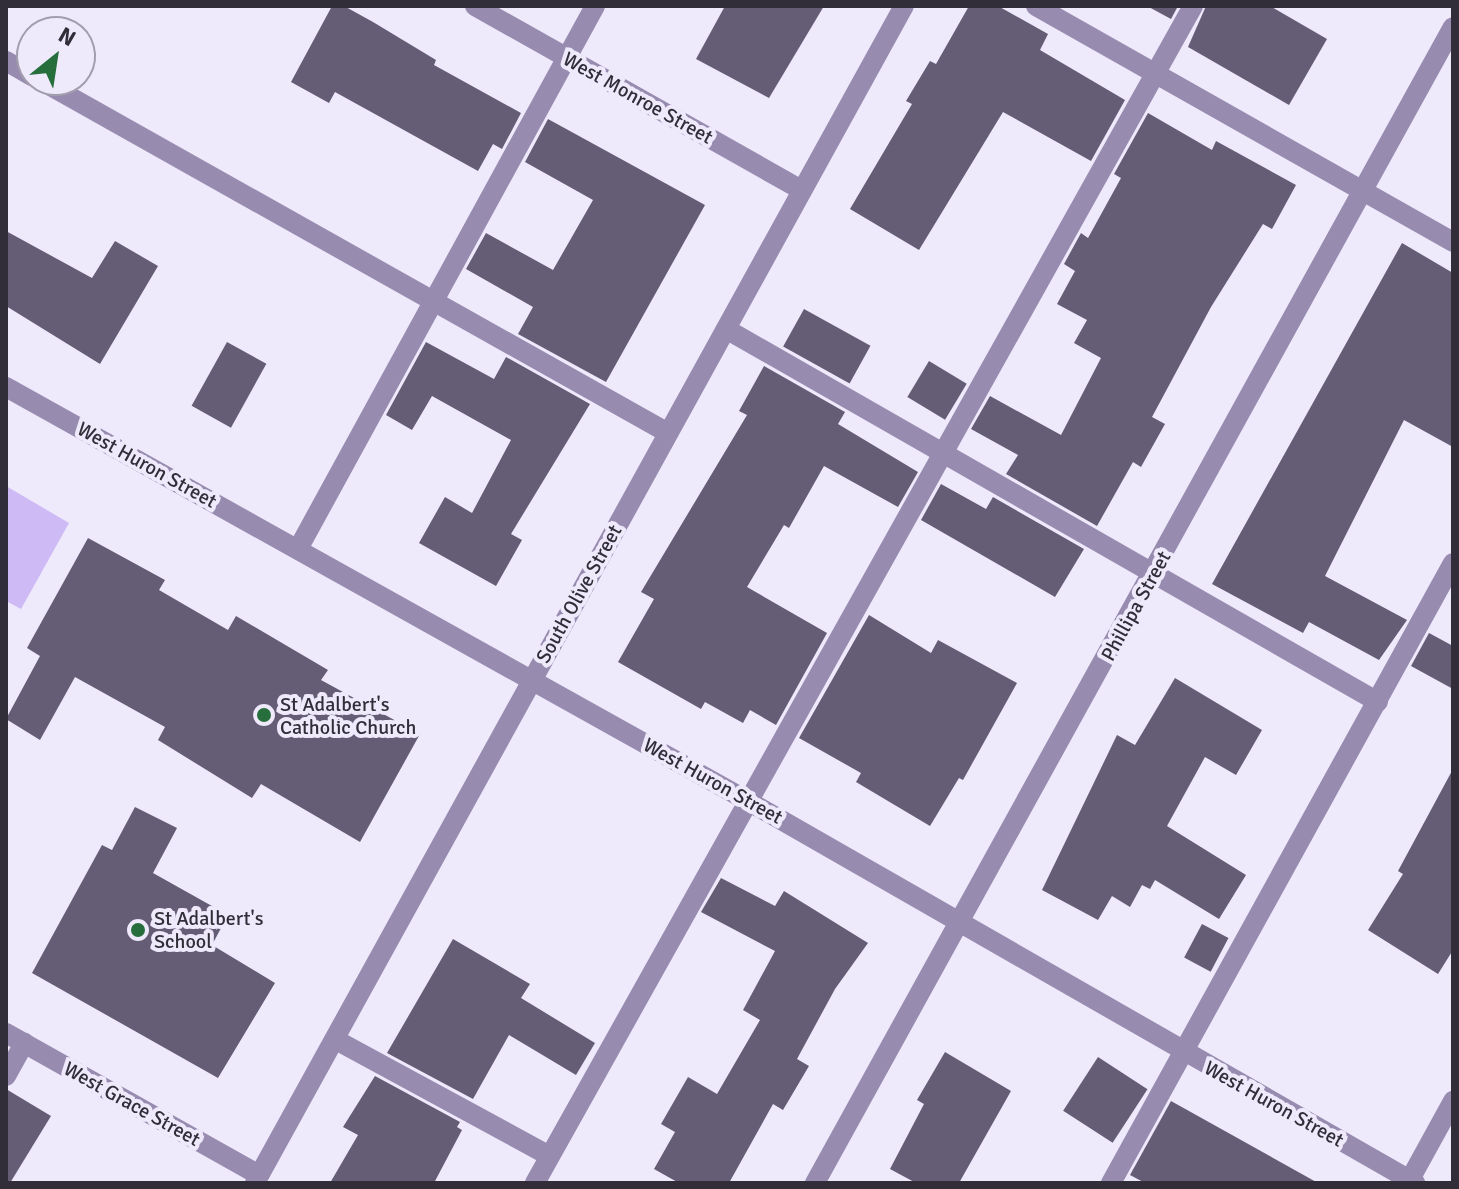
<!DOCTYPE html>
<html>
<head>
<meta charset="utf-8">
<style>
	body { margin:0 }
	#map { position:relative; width:1459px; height:1189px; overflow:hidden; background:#eee9fb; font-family:Signika,sans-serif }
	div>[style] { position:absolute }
	.green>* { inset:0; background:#cebaf5 }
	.building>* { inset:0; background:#655d76; transform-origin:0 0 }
	.minor>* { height:20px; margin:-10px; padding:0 10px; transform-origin:10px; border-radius:10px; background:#978baf }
	.dots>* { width:22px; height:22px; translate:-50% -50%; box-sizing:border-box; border:4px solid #eee9fb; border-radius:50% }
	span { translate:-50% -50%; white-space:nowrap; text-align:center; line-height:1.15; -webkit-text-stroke:8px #eee9fb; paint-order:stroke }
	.street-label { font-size:20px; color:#322e39 }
	.poi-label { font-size:20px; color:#322e39 }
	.left { translate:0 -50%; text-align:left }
	.frame { position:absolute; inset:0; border:8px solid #322e39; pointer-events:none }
	.north { position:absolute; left:16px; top:16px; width:80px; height:80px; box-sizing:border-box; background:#eee9fb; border:2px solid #a39ead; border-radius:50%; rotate:30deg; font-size:22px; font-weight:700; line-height:32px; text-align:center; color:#322e39 }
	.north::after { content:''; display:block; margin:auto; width:28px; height:36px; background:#266e3b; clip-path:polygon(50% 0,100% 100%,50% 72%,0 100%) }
</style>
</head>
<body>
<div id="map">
	<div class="green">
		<div style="clip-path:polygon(6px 486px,69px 523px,21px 609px,6px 601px)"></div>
	</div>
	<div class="building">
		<div style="clip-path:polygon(332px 6px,344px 6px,373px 22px,436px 60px,434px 65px,521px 113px,502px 149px,493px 144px,478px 171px,335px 92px,329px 103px,291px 82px)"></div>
		<div style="clip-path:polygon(725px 6px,824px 6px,769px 98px,696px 59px)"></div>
		<div style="clip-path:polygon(969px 6px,998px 6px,1048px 34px,1040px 50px,1125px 100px,1091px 161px,1003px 112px,919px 250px,850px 209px,912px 104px,906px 101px,930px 61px,936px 64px)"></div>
		<div style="clip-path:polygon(1147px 6px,1178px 6px,1171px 19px)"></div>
		<div style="clip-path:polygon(1206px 6px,1270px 6px,1327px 39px,1289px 105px,1188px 47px)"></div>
		<div style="clip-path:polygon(1148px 113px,1212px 150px,1216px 141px,1296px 185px,1272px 229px,1263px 224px,1211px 307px,1152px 417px,1165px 424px,1141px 467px,1133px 462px,1097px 526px,1006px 474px,1018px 455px,971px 429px,990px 396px,1061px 435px,1101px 358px,1074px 343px,1087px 320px,1057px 304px,1075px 271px,1064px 264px,1081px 233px,1088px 238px,1121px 178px,1114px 174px)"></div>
		<div style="clip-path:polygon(548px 119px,705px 205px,606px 382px,518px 334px,533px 307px,466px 269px,486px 233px,553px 270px,593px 200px,525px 162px)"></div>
		<div style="clip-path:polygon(6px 231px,92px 278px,115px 241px,158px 266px,100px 364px,6px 306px)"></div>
		<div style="clip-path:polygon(1402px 243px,1453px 273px,1453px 447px,1404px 420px,1325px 576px,1407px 620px,1379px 660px,1309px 622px,1303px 633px,1212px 584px)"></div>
		<div style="left:804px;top:309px;width:76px;height:43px;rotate:29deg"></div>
		<div style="left:227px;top:342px;width:45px;height:73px;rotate:29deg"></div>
		<div style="clip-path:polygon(426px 342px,494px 379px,506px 357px,590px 404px,511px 534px,522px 540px,496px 586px,419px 543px,445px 497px,472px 513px,511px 440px,432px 396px,412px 430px,386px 415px)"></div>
		<div style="left:929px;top:361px;width:44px;height:42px;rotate:31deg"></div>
		<div style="clip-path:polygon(764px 366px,845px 412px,838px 424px,918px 472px,898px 507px,824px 466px,789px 528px,784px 525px,747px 587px,827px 633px,776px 725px,750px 710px,743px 723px,705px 702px,701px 709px,618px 662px,654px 599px,641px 592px,747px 415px,739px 411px)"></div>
		<div style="clip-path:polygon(941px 484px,986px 509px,993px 497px,1084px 549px,1055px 597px,921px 520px)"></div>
		<div style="clip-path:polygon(88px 538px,165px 580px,159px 590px,228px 630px,236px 616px,328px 670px,321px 680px,420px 734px,360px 842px,261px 784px,252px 798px,158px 740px,165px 727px,75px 677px,40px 740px,6px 719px,40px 656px,27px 648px)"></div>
		<div style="clip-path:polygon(869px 615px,931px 653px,938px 640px,1017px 683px,963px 780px,959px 778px,930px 826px,856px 782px,861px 773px,799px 738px)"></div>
		<div style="clip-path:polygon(1429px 633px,1453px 646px,1453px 689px,1411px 666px)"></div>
		<div style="clip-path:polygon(1175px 678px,1262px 730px,1236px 775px,1205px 757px,1167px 826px,1246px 875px,1219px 919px,1155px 880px,1150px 889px,1142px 885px,1130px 907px,1112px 896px,1098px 920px,1042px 890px,1117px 735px,1135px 745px)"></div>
		<div style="clip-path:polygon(1453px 769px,1453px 950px,1438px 974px,1368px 930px,1403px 874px,1398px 871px)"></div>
		<div style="clip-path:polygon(135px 807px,177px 828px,153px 873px,228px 915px,212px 945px,275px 983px,218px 1078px,32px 973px,102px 845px,112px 850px)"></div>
		<div style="clip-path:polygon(721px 878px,775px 906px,784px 891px,868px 943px,835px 989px,797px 1059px,809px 1066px,783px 1110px,773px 1104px,729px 1183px,679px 1183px,654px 1169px,675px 1132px,661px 1124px,688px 1077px,717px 1094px,760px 1020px,743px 1010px,775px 951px,701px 912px)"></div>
		<div style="left:1202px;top:924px;width:30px;height:38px;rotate:28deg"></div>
		<div style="clip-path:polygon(453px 939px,530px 984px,521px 998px,595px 1043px,576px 1075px,509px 1035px,473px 1099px,387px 1053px)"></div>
		<div style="clip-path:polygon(945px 1052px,1011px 1091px,959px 1183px,916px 1183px,890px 1169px,924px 1104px,917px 1100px)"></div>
		<div style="left:1098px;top:1057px;width:59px;height:64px;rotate:33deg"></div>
		<div style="clip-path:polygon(375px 1076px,460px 1122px,457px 1127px,462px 1130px,434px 1183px,330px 1183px,358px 1135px,343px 1127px)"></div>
		<div style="clip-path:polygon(6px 1089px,51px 1116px,10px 1183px,6px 1183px)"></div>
		<div style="clip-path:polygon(1171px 1101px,1318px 1183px,1145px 1183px,1130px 1175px)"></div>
	</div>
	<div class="minor">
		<div style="left:475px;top:6px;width:375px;rotate:29.4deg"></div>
		<div style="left:1036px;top:6px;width:479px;rotate:29.5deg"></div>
		<div style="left:6px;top:61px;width:30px;rotate:30deg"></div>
		<div style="left:40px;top:80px;width:720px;rotate:29.34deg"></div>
		<div style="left:726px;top:329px;width:751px;rotate:29.77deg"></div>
		<div style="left:6px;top:387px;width:850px;rotate:29.16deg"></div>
		<div style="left:748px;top:801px;width:769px;rotate:29.8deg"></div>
		<div style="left:298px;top:549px;width:619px;rotate:-61.32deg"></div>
		<div style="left:6px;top:1033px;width:290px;rotate:29.3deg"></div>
		<div style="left:336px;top:1040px;width:243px;rotate:28.5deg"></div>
		<div style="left:6px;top:1076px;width:38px;rotate:-61deg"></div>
		<div style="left:255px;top:1183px;width:1344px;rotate:-61.13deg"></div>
		<div style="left:535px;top:1183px;width:1348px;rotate:-60.79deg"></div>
		<div style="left:815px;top:1183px;width:1320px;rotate:-61.11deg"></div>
		<div style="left:1111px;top:1183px;width:708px;rotate:-61.12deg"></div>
		<div style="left:1408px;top:1183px;width:94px;rotate:-61.2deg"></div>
	</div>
	<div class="dots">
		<div style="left:264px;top:715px;background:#266e3b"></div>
		<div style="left:138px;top:930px;background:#266e3b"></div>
	</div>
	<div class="street-label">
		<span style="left:638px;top:98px;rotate:29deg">West Monroe Street</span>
		<span style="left:147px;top:465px;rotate:29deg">West Huron Street</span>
		<span style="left:579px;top:594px;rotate:-61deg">South Olive Street</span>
		<span style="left:1136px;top:606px;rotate:-61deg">Phillipa Street</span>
		<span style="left:713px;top:781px;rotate:29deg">West Huron Street</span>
		<span style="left:132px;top:1104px;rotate:29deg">West Grace Street</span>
		<span style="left:1274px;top:1104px;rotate:29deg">West Huron Street</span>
	</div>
	<div class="poi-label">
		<span class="left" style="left:280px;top:716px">St Adalbert's<br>Catholic Church</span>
		<span class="left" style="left:154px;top:930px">St Adalbert's<br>School</span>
	</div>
	<div class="frame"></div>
	<div class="north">N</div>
</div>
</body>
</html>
